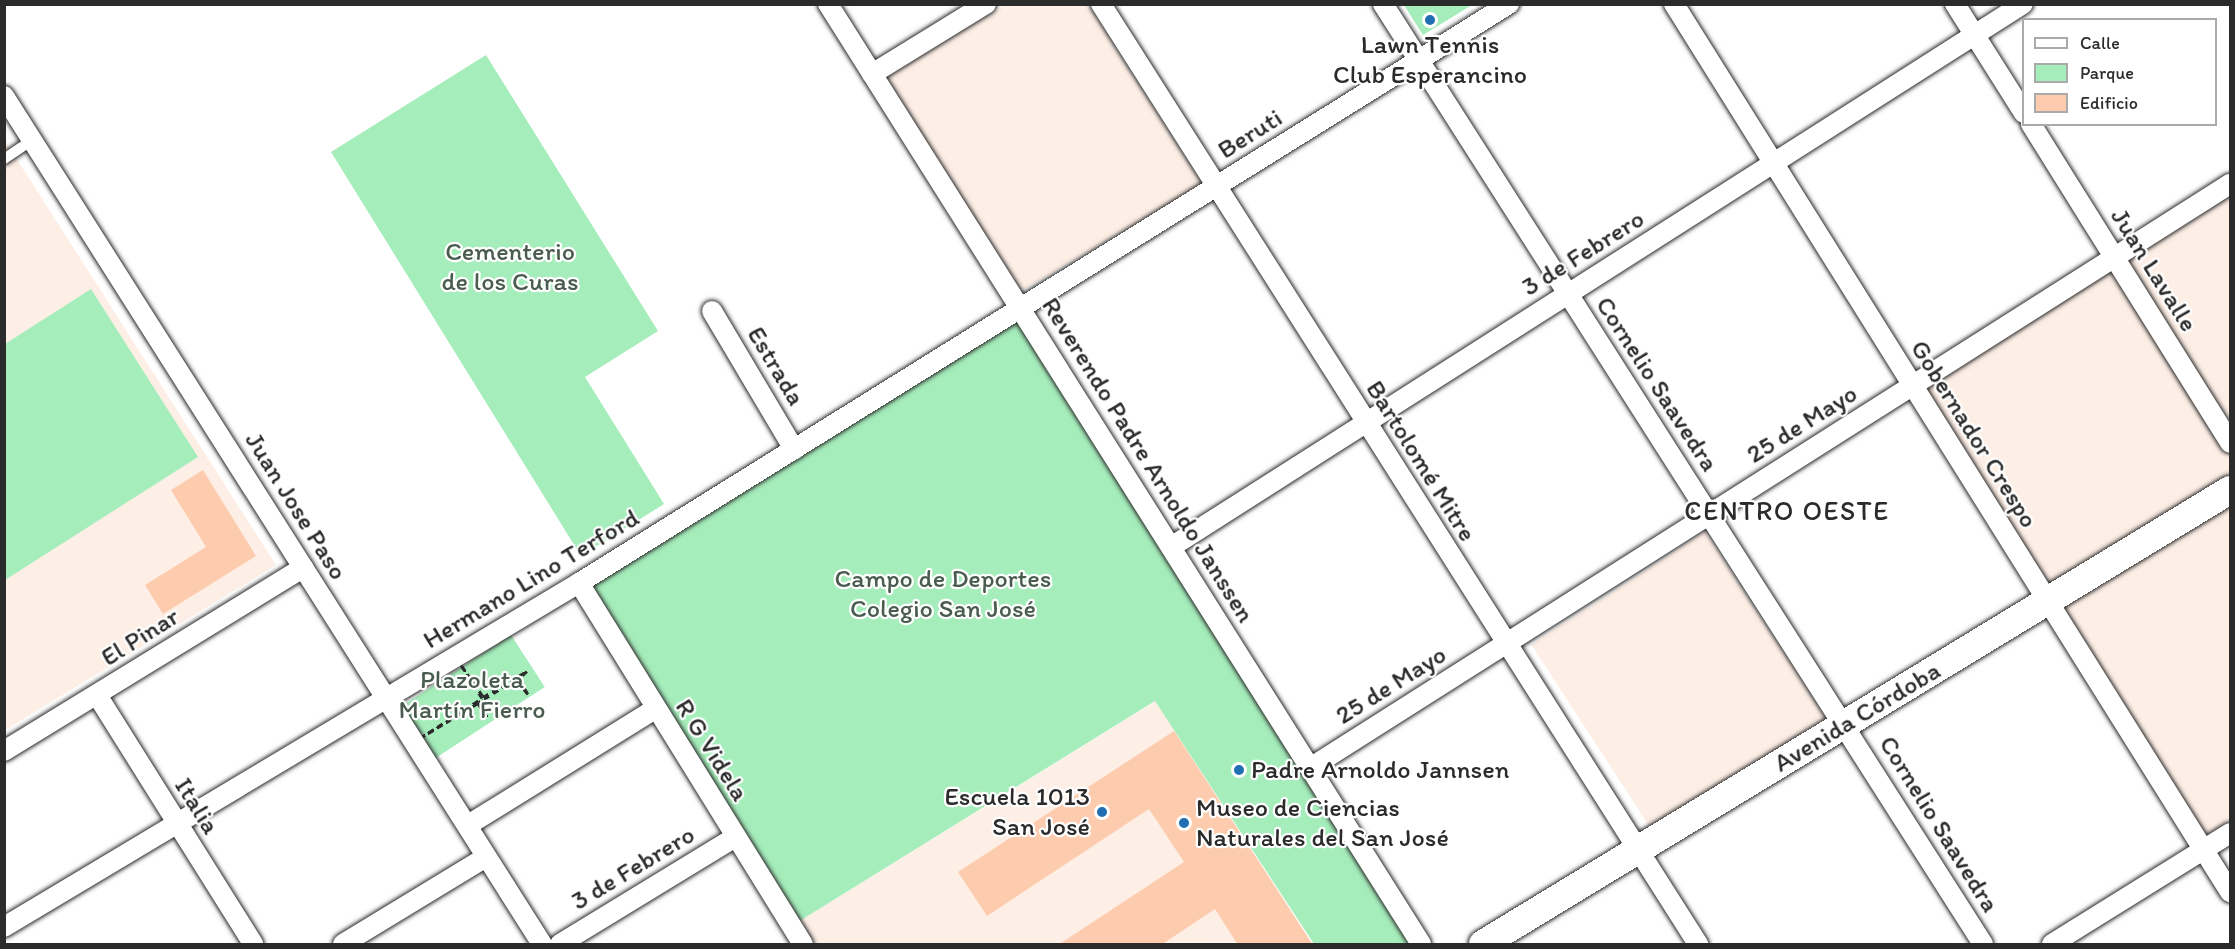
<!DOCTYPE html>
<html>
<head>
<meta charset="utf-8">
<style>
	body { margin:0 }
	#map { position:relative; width:2235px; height:949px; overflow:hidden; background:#fff; font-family:Itim,sans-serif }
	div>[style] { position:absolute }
	.built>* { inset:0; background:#feefe6; transform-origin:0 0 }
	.green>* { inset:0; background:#a5edbb; transform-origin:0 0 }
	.building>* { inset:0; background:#fdcbad }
	.path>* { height:3px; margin-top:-1.5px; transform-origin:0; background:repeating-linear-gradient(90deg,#2b2b2b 0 6px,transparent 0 10.5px) }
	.roads { filter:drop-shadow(0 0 2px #2b2b2b) drop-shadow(0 0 2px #2b2b2b) }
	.lane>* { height:10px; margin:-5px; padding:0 5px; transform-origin:5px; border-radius:5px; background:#fff }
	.street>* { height:20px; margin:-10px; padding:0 10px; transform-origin:10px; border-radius:10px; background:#fff }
	.secondary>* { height:28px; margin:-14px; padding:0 14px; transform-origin:14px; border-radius:14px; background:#fff }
	.dots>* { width:16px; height:16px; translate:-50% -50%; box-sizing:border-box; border:3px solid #fff; border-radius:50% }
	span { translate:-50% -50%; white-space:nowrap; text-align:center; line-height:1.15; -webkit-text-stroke:4.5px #fff; paint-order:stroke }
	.poi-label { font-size:26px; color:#2b2b2b }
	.left { translate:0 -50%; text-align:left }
	.right { translate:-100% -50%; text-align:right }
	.street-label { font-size:26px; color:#2b2b2b }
	.park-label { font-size:26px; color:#4a5c4f }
	.neighbourhood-label { font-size:27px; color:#2b2b2b; letter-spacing:1.5px }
	.frame { position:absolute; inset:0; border:6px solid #2b2b2b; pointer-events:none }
	.legend { position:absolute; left:2022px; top:18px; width:195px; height:108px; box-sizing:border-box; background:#fff; border:2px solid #aaa; margin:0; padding:8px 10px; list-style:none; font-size:18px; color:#2b2b2b }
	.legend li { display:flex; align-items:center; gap:12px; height:30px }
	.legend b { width:30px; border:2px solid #aaa }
</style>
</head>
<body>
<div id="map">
	<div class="built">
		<div style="clip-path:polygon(1005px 5px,1088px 5px,1202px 184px,1020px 292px,884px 79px)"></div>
		<div style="clip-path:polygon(4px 139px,276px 565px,5px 730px,4px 730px)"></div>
		<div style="clip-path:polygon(2230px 184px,2230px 833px,2204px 850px,1912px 386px)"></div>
		<div style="left:1705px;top:532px;width:223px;height:207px;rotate:57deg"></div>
		<div style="clip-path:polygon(1156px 701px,1311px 942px,812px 944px,798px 922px)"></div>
	</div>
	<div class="green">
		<div style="clip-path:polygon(1404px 5px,1472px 5px,1423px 35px)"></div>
		<div style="clip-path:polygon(486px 55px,658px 331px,585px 377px,664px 504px,581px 556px,331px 152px)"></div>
		<div style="clip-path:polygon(91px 289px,198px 457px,5px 580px,5px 344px)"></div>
		<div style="clip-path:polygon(1020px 308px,1421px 944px,1314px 944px,1155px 701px,798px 922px,579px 583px)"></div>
		<div style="left:511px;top:635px;width:62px;height:132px;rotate:57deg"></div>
	</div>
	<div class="building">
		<div style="clip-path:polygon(203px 470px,256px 556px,163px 614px,145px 585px,206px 547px,171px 490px)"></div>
		<div style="clip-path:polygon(1174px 731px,1313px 945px,1238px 945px,1215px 909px,1161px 945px,1058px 945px,1184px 862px,1149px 809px,987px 916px,958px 872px)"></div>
	</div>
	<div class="path">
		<div style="left:461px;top:665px;width:39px;rotate:55deg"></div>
		<div style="left:483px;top:697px;width:51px;rotate:-30.6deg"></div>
		<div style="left:527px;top:671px;width:12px;rotate:138deg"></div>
		<div style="left:518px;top:679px;width:18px;rotate:56deg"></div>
		<div style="left:528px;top:694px;width:19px;rotate:-129deg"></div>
		<div style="left:516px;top:679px;width:44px;rotate:148.1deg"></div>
		<div style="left:479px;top:702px;width:17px;rotate:62deg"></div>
		<div style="left:487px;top:717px;width:17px;rotate:-123deg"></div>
		<div style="left:478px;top:703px;width:68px;rotate:148.9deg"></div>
		<div style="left:420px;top:738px;width:74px;rotate:-32.8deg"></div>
		<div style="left:482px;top:698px;width:39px;rotate:-122deg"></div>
	</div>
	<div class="roads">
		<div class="lane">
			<div style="left:4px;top:159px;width:34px;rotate:-34deg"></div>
		</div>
		<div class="street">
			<div style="left:828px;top:4px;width:1111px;rotate:57.75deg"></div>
			<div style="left:1101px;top:4px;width:1114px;rotate:57.58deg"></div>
			<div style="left:1383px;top:4px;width:1115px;rotate:57.45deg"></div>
			<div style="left:1674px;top:4px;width:1048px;rotate:57.95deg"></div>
			<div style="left:1955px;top:4px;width:129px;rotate:57.7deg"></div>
			<div style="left:872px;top:74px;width:134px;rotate:-31.6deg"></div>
			<div style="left:4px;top:96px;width:1004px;rotate:57.61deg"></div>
			<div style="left:2031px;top:124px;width:376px;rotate:58deg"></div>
			<div style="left:712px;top:311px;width:161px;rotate:59.3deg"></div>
			<div style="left:1171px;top:547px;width:1010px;rotate:-32.51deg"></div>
			<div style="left:579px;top:583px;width:425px;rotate:58.2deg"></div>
			<div style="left:97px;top:695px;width:294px;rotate:57.9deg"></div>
			<div style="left:4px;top:751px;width:351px;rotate:-31.5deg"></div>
			<div style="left:1310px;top:768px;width:1090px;rotate:-32.41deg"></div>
			<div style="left:468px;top:825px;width:220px;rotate:-31.8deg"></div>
			<div style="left:4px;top:927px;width:670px;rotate:-30.89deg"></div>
			<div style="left:579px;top:583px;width:1096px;rotate:-31.91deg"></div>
			<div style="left:343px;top:944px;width:167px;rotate:-31.3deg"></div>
			<div style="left:560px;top:944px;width:205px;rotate:-31.4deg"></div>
			<div style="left:2052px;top:944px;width:210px;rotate:-31.9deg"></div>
		</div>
		<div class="secondary">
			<div style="left:1483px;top:944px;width:874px;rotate:-31.29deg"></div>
		</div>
	</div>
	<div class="dots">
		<div style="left:1430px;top:20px;background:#1f6fb2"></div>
		<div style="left:1239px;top:770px;background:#1f6fb2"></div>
		<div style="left:1102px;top:812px;background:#1f6fb2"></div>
		<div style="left:1184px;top:823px;background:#1f6fb2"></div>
	</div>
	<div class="poi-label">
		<span style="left:1430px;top:60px">Lawn Tennis<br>Club Esperancino</span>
		<span class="left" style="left:1251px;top:770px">Padre Arnoldo Jannsen</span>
		<span class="right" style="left:1090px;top:812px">Escuela 1013<br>San José</span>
		<span class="left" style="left:1196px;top:823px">Museo de Ciencias<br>Naturales del San José</span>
	</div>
	<div class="street-label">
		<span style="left:1250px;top:134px;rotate:-32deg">Beruti</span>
		<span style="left:1583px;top:253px;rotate:-32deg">3 de Febrero</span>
		<span style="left:2154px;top:270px;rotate:58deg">Juan Lavalle</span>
		<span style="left:776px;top:366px;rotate:59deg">Estrada</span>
		<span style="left:1657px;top:384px;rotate:57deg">Cornelio Saavedra</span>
		<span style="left:1802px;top:424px;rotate:-32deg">25 de Mayo</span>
		<span style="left:1974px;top:434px;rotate:58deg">Gobernador Crespo</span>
		<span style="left:1148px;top:460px;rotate:58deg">Reverendo Padre Arnoldo Janssen</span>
		<span style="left:1421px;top:461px;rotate:58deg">Bartolomé Mitre</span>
		<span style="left:296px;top:506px;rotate:58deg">Juan Jose Paso</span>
		<span style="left:531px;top:579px;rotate:-31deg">Hermano Lino Terford</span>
		<span style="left:140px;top:637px;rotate:-32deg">El Pinar</span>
		<span style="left:1391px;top:685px;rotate:-32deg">25 de Mayo</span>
		<span style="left:1857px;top:717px;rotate:-31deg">Avenida Córdoba</span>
		<span style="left:712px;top:750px;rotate:58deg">R G Videla</span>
		<span style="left:197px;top:806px;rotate:58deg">Italia</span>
		<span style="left:1939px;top:824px;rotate:58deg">Cornelio Saavedra</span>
		<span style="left:633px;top:868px;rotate:-31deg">3 de Febrero</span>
	</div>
	<div class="park-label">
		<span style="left:510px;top:267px">Cementerio<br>de los Curas</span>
		<span style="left:943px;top:594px">Campo de Deportes<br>Colegio San José</span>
		<span style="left:472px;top:695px">Plazoleta<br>Martín Fierro</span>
	</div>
	<div class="neighbourhood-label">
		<span style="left:1787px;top:511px">CENTRO OESTE</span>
	</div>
	<div class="frame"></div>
	<ul class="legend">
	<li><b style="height:8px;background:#fff"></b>Calle</li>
	<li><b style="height:16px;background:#a5edbb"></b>Parque</li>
	<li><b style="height:16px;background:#fdcbad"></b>Edificio</li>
	</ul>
</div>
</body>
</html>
